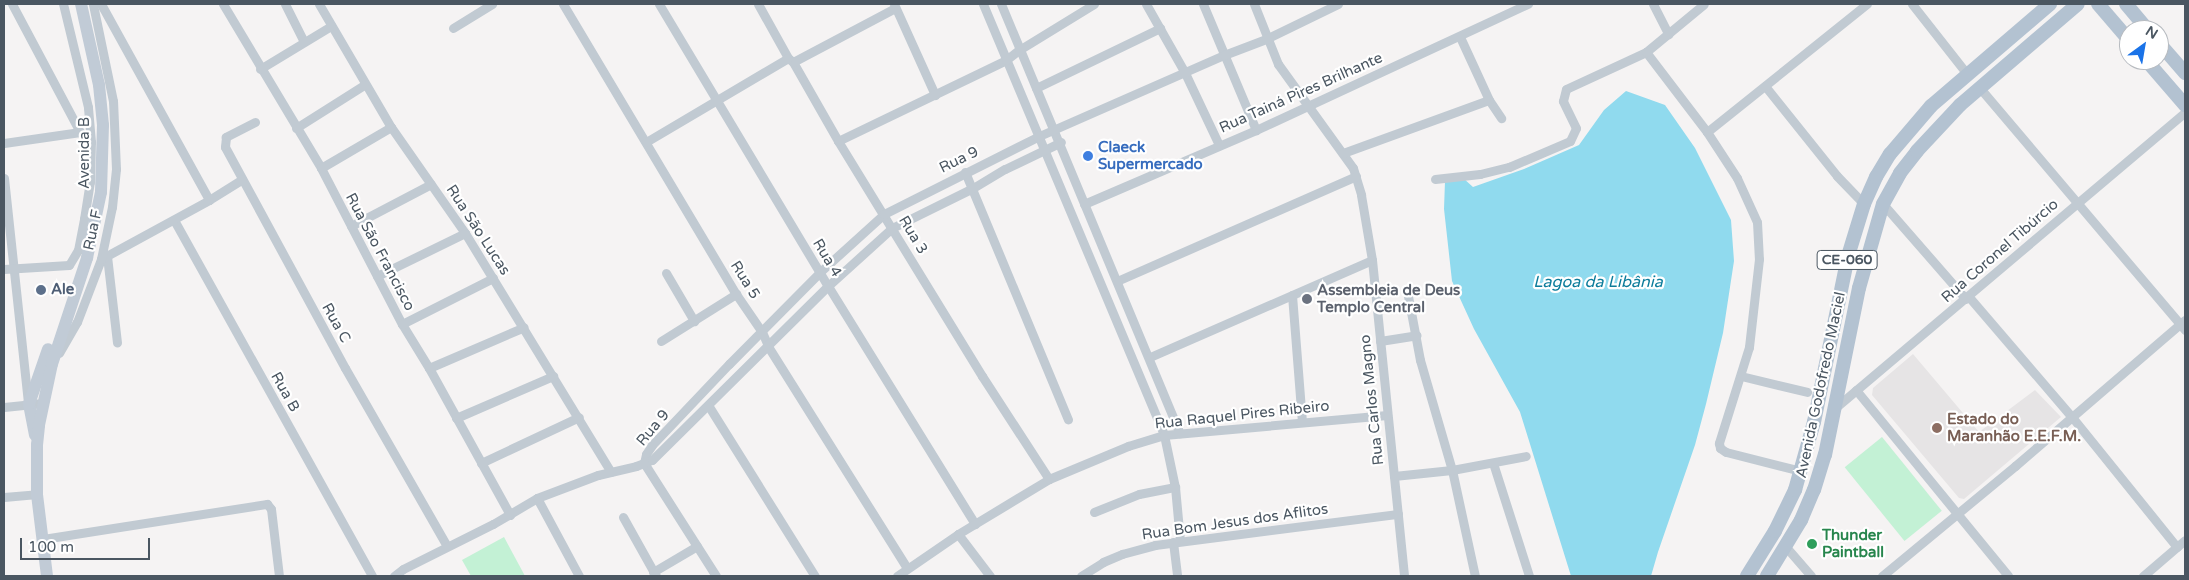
<!DOCTYPE html>
<html>
<head>
<meta charset="utf-8">
<style>
	body { margin:0 }
	#map { position:relative; width:2189px; height:580px; overflow:hidden; background:#f5f3f3; font-family:"Varela Round",sans-serif }
	div>[style] { position:absolute }
	.education>* { inset:0; background:#e6e4e5 }
	.green>* { inset:0; background:#c3f1d5; transform-origin:0 0 }
	.water>* { inset:0; background:#90daee }
	.street>* { height:9px; margin:-4.5px; padding:0 4.5px; transform-origin:4.5px; border-radius:4.5px; background:#c1cad2 }
	.secondary>* { height:12px; margin:-6px; padding:0 6px; transform-origin:6px; border-radius:6px; background:#c1cbd6 }
	.primary>* { height:14px; margin:-7px; padding:0 7px; transform-origin:7px; border-radius:7px; background:#b3c2d1 }
	.dots>* { width:14px; height:14px; translate:-50% -50%; box-sizing:border-box; border:2px solid #fff; border-radius:50% }
	span { translate:-50% -50%; white-space:nowrap; text-align:center; line-height:1.15; -webkit-text-stroke:4.5px #fff; paint-order:stroke }
	.shield-label span { padding:1px 4px; background:#fff; border:1px solid; border-radius:4px; -webkit-text-stroke-width:0 }
	.shield-label { font-size:14px; color:#4a5661; font-weight:700 }
	.street-label { font-size:15px; color:#4a5661 }
	.shop-label { font-size:15px; color:#366cbe; font-weight:700 }
	.left { translate:0 -50%; text-align:left }
	.service-label { font-size:15px; color:#4e5e75; font-weight:700 }
	.worship-label { font-size:15px; color:#5b616d; font-weight:700 }
	.education-label { font-size:15px; color:#785e54; font-weight:700 }
	.leisure-label { font-size:15px; color:#27864d; font-weight:700 }
	.water-label { font-size:16px; color:#0c7c9b; font-style:italic }
	.frame { position:absolute; inset:0; border:5px solid #4a5661; pointer-events:none }
	.north { position:absolute; left:2119px; top:20px; width:50px; height:50px; box-sizing:border-box; background:#fff; border:1px solid #b7bbc0; border-radius:50%; rotate:32deg; font-size:14px; font-weight:700; line-height:20px; text-align:center; color:#4a5661 }
	.north::after { content:''; display:block; margin:auto; width:18px; height:22px; background:#1a73e8; clip-path:polygon(50% 0,100% 100%,50% 72%,0 100%) }
	.scale { position:absolute; left:20px; top:538px; width:130px; height:22px; box-sizing:border-box; border:2px solid #4a5661; border-top:0; padding-left:6px; font-size:15px; line-height:18px; white-space:nowrap; color:#4a5661; -webkit-text-stroke:4px #fff; paint-order:stroke }
</style>
</head>
<body>
<div id="map">
	<div class="education">
		<div style="clip-path:polygon(1913px 354px,1979px 432px,2035px 390px,2061px 417px,1964px 499px,1959px 498px,1872px 395px,1873px 388px)"></div>
	</div>
	<div class="green">
		<div style="left:1882px;top:437px;width:95px;height:48px;rotate:51deg"></div>
		<div style="clip-path:polygon(504px 537px,525px 576px,471px 576px,462px 560px)"></div>
	</div>
	<div class="water">
		<div style="clip-path:polygon(1626px 91px,1665px 105px,1695px 148px,1731px 220px,1734px 261px,1723px 333px,1706px 404px,1695px 445px,1658px 552px,1651px 576px,1571px 576px,1520px 412px,1474px 329px,1452px 281px,1444px 209px,1445px 181px,1463px 178px,1473px 187px,1524px 169px,1579px 145px,1604px 110px)"></div>
	</div>
	<div class="street">
		<div style="left:12px;top:4px;width:145px;rotate:62deg"></div>
		<div style="left:80px;top:132px;width:15px;rotate:42deg"></div>
		<div style="left:101px;top:4px;width:224px;rotate:61.1deg"></div>
		<div style="left:223px;top:4px;width:191px;rotate:59.1deg"></div>
		<div style="left:321px;top:168px;width:176px;rotate:62.6deg"></div>
		<div style="left:402px;top:324px;width:52px;rotate:58.5deg"></div>
		<div style="left:429px;top:368px;width:168px;rotate:61.1deg"></div>
		<div style="left:285px;top:4px;width:42px;rotate:63.4deg"></div>
		<div style="left:319px;top:4px;width:143px;rotate:59.7deg"></div>
		<div style="left:391px;top:127px;width:129px;rotate:55.1deg"></div>
		<div style="left:465px;top:233px;width:280px;rotate:58.6deg"></div>
		<div style="left:563px;top:4px;width:338px;rotate:59.2deg"></div>
		<div style="left:736px;top:294px;width:46px;rotate:55.6deg"></div>
		<div style="left:762px;top:332px;width:17px;rotate:66deg"></div>
		<div style="left:769px;top:348px;width:260px;rotate:57.9deg"></div>
		<div style="left:659px;top:4px;width:329px;rotate:59.1deg"></div>
		<div style="left:828px;top:286px;width:280px;rotate:58.3deg"></div>
		<div style="left:758px;top:4px;width:62px;rotate:60.9deg"></div>
		<div style="left:788px;top:58px;width:6px;rotate:39deg"></div>
		<div style="left:793px;top:62px;width:91px;rotate:60.3deg"></div>
		<div style="left:838px;top:141px;width:276px;rotate:58.5deg"></div>
		<div style="left:982px;top:376px;width:123px;rotate:57deg"></div>
		<div style="left:894px;top:4px;width:100px;rotate:65.7deg"></div>
		<div style="left:983px;top:4px;width:467px;rotate:67.2deg"></div>
		<div style="left:1164px;top:435px;width:53px;rotate:78.1deg"></div>
		<div style="left:1175px;top:487px;width:54px;rotate:84.7deg"></div>
		<div style="left:1001px;top:4px;width:465px;rotate:67.4deg"></div>
		<div style="left:1146px;top:4px;width:79px;rotate:60.5deg"></div>
		<div style="left:1185px;top:73px;width:80px;rotate:64.7deg"></div>
		<div style="left:1203px;top:4px;width:137px;rotate:67.2deg"></div>
		<div style="left:1254px;top:4px;width:65px;rotate:68.2deg"></div>
		<div style="left:1278px;top:64px;width:128px;rotate:54.2deg"></div>
		<div style="left:1353px;top:168px;width:28px;rotate:73deg"></div>
		<div style="left:1361px;top:195px;width:66px;rotate:80.4deg"></div>
		<div style="left:1372px;top:260px;width:318px;rotate:84.2deg"></div>
		<div style="left:1653px;top:4px;width:34px;rotate:63deg"></div>
		<div style="left:1912px;top:4px;width:89px;rotate:51.8deg"></div>
		<div style="left:453px;top:28px;width:46px;rotate:-31.6deg"></div>
		<div style="left:1460px;top:37px;width:69px;rotate:65.3deg"></div>
		<div style="left:1489px;top:100px;width:22px;rotate:56deg"></div>
		<div style="left:1646px;top:52px;width:101px;rotate:52.7deg"></div>
		<div style="left:1707px;top:132px;width:55px;rotate:56.9deg"></div>
		<div style="left:1737px;top:178px;width:48px;rotate:65.6deg"></div>
		<div style="left:1757px;top:222px;width:37px;rotate:87deg"></div>
		<div style="left:1759px;top:259px;width:89px;rotate:96.5deg"></div>
		<div style="left:1749px;top:347px;width:101px;rotate:107.4deg"></div>
		<div style="left:1719px;top:443px;width:5px;rotate:79deg"></div>
		<div style="left:1720px;top:448px;width:7px;rotate:34deg"></div>
		<div style="left:1726px;top:452px;width:77px;rotate:14.2deg"></div>
		<div style="left:793px;top:62px;width:115px;rotate:-27.9deg"></div>
		<div style="left:260px;top:69px;width:83px;rotate:-31.2deg"></div>
		<div style="left:1765px;top:86px;width:115px;rotate:51.3deg"></div>
		<div style="left:1837px;top:176px;width:39px;rotate:46deg"></div>
		<div style="left:1979px;top:87px;width:319px;rotate:49.7deg"></div>
		<div style="left:1036px;top:88px;width:138px;rotate:-25.8deg"></div>
		<div style="left:255px;top:122px;width:33px;rotate:153deg"></div>
		<div style="left:226px;top:137px;width:10px;rotate:96deg"></div>
		<div style="left:225px;top:147px;width:251px;rotate:61.5deg"></div>
		<div style="left:345px;top:368px;width:205px;rotate:60.2deg"></div>
		<div style="left:296px;top:128px;width:80px;rotate:-32.3deg"></div>
		<div style="left:1707px;top:132px;width:205px;rotate:-38.7deg"></div>
		<div style="left:838px;top:141px;width:187px;rotate:-25.7deg"></div>
		<div style="left:1006px;top:60px;width:16px;rotate:-38deg"></div>
		<div style="left:1019px;top:50px;width:88px;rotate:-31.5deg"></div>
		<div style="left:646px;top:142px;width:165px;rotate:-30.6deg"></div>
		<div style="left:4px;top:143px;width:77px;rotate:-8.2deg"></div>
		<div style="left:1343px;top:153px;width:155px;rotate:-20deg"></div>
		<div style="left:321px;top:168px;width:81px;rotate:-30.4deg"></div>
		<div style="left:965px;top:172px;width:268px;rotate:67.4deg"></div>
		<div style="left:4px;top:178px;width:224px;rotate:83.9deg"></div>
		<div style="left:1435px;top:179px;width:45px;rotate:-6.3deg"></div>
		<div style="left:1480px;top:174px;width:30px;rotate:-14deg"></div>
		<div style="left:1509px;top:167px;width:66px;rotate:-23.1deg"></div>
		<div style="left:1570px;top:141px;width:14px;rotate:-65deg"></div>
		<div style="left:1576px;top:128px;width:30px;rotate:-116deg"></div>
		<div style="left:1563px;top:101px;width:12px;rotate:-76deg"></div>
		<div style="left:1566px;top:89px;width:88px;rotate:-24.8deg"></div>
		<div style="left:1646px;top:52px;width:75px;rotate:-39.6deg"></div>
		<div style="left:1084px;top:204px;width:187px;rotate:-23.3deg"></div>
		<div style="left:1256px;top:130px;width:300px;rotate:-24.9deg"></div>
		<div style="left:1883px;top:204px;width:126px;rotate:48.9deg"></div>
		<div style="left:174px;top:220px;width:407px;rotate:60.9deg"></div>
		<div style="left:351px;top:226px;width:90px;rotate:-27.7deg"></div>
		<div style="left:107px;top:256px;width:87px;rotate:83.4deg"></div>
		<div style="left:101px;top:259px;width:123px;rotate:-28.6deg"></div>
		<div style="left:209px;top:200px;width:39px;rotate:-32deg"></div>
		<div style="left:4px;top:269px;width:65px;rotate:-3.5deg"></div>
		<div style="left:69px;top:265px;width:17px;rotate:-59deg"></div>
		<div style="left:78px;top:250px;width:32px;rotate:-79deg"></div>
		<div style="left:84px;top:219px;width:37px;rotate:-81deg"></div>
		<div style="left:90px;top:182px;width:40px;rotate:-88.6deg"></div>
		<div style="left:91px;top:142px;width:35px;rotate:-95deg"></div>
		<div style="left:88px;top:107px;width:106px;rotate:-103.6deg"></div>
		<div style="left:666px;top:273px;width:56px;rotate:59.7deg"></div>
		<div style="left:377px;top:276px;width:98px;rotate:-26deg"></div>
		<div style="left:1117px;top:281px;width:261px;rotate:-23.7deg"></div>
		<div style="left:1292px;top:295px;width:127px;rotate:85.5deg"></div>
		<div style="left:1408px;top:296px;width:65px;rotate:79.4deg"></div>
		<div style="left:1420px;top:360px;width:115px;rotate:73.8deg"></div>
		<div style="left:1452px;top:470px;width:108px;rotate:77.8deg"></div>
		<div style="left:1969px;top:297px;width:158px;rotate:49.4deg"></div>
		<div style="left:2072px;top:417px;width:167px;rotate:51.1deg"></div>
		<div style="left:402px;top:324px;width:102px;rotate:-26.8deg"></div>
		<div style="left:661px;top:341px;width:89px;rotate:-32.1deg"></div>
		<div style="left:1380px;top:341px;width:37px;rotate:-9deg"></div>
		<div style="left:59px;top:353px;width:36px;rotate:-60deg"></div>
		<div style="left:77px;top:322px;width:67px;rotate:-69.1deg"></div>
		<div style="left:101px;top:259px;width:53px;rotate:-78.1deg"></div>
		<div style="left:112px;top:207px;width:38px;rotate:-84deg"></div>
		<div style="left:116px;top:169px;width:68px;rotate:-92.5deg"></div>
		<div style="left:113px;top:101px;width:99px;rotate:-101.7deg"></div>
		<div style="left:1150px;top:357px;width:242px;rotate:-23.6deg"></div>
		<div style="left:429px;top:368px;width:103px;rotate:-23.3deg"></div>
		<div style="left:1741px;top:376px;width:68px;rotate:13.6deg"></div>
		<div style="left:1856px;top:390px;width:240px;rotate:50.7deg"></div>
		<div style="left:708px;top:405px;width:202px;rotate:58deg"></div>
		<div style="left:4px;top:407px;width:39px;rotate:-6deg"></div>
		<div style="left:1835px;top:408px;width:458px;rotate:-40.2deg"></div>
		<div style="left:456px;top:418px;width:106px;rotate:-23.4deg"></div>
		<div style="left:481px;top:463px;width:108px;rotate:-25.1deg"></div>
		<div style="left:644px;top:463px;width:9px;rotate:-77deg"></div>
		<div style="left:646px;top:454px;width:11px;rotate:-56deg"></div>
		<div style="left:652px;top:445px;width:112px;rotate:-46.5deg"></div>
		<div style="left:729px;top:364px;width:129px;rotate:-45.3deg"></div>
		<div style="left:820px;top:272px;width:86px;rotate:-42.2deg"></div>
		<div style="left:884px;top:214px;width:171px;rotate:-26.7deg"></div>
		<div style="left:1037px;top:137px;width:204px;rotate:-23.7deg"></div>
		<div style="left:1224px;top:55px;width:45px;rotate:-20.9deg"></div>
		<div style="left:1266px;top:39px;width:80px;rotate:-25.9deg"></div>
		<div style="left:644px;top:463px;width:134px;rotate:57.5deg"></div>
		<div style="left:1493px;top:463px;width:119px;rotate:72.3deg"></div>
		<div style="left:1394px;top:476px;width:58px;rotate:-5.9deg"></div>
		<div style="left:1452px;top:470px;width:75px;rotate:-10.7deg"></div>
		<div style="left:4px;top:497px;width:33px;rotate:-5deg"></div>
		<div style="left:537px;top:498px;width:89px;rotate:61.7deg"></div>
		<div style="left:1094px;top:512px;width:48px;rotate:-21.8deg"></div>
		<div style="left:1139px;top:494px;width:37px;rotate:-11deg"></div>
		<div style="left:623px;top:517px;width:68px;rotate:60.8deg"></div>
		<div style="left:958px;top:534px;width:53px;rotate:52.7deg"></div>
		<div style="left:43px;top:539px;width:227px;rotate:-8.9deg"></div>
		<div style="left:267px;top:504px;width:6px;rotate:51deg"></div>
		<div style="left:271px;top:509px;width:67px;rotate:83.2deg"></div>
		<div style="left:1173px;top:542px;width:34px;rotate:83deg"></div>
		<div style="left:1786px;top:547px;width:38px;rotate:49deg"></div>
		<div style="left:653px;top:572px;width:51px;rotate:-30.6deg"></div>
		<div style="left:394px;top:576px;width:11px;rotate:-38deg"></div>
		<div style="left:403px;top:569px;width:101px;rotate:-26.6deg"></div>
		<div style="left:493px;top:524px;width:51px;rotate:-30.6deg"></div>
		<div style="left:537px;top:498px;width:65px;rotate:-20.7deg"></div>
		<div style="left:598px;top:475px;width:39px;rotate:-13deg"></div>
		<div style="left:636px;top:466px;width:17px;rotate:-21deg"></div>
		<div style="left:652px;top:460px;width:247px;rotate:-44.7deg"></div>
		<div style="left:828px;top:286px;width:86px;rotate:-42.2deg"></div>
		<div style="left:892px;top:228px;width:90px;rotate:-26.3deg"></div>
		<div style="left:973px;top:188px;width:37px;rotate:-31deg"></div>
		<div style="left:1005px;top:169px;width:62px;rotate:-25.7deg"></div>
		<div style="left:897px;top:576px;width:74px;rotate:-34.5deg"></div>
		<div style="left:958px;top:534px;width:106px;rotate:-31.1deg"></div>
		<div style="left:1049px;top:479px;width:86px;rotate:-22.7deg"></div>
		<div style="left:1128px;top:446px;width:38px;rotate:-17deg"></div>
		<div style="left:1164px;top:435px;width:224px;rotate:-5.1deg"></div>
		<div style="left:1081px;top:576px;width:26px;rotate:-32deg"></div>
		<div style="left:1103px;top:562px;width:21px;rotate:-23deg"></div>
		<div style="left:1122px;top:554px;width:34px;rotate:-15deg"></div>
		<div style="left:1155px;top:545px;width:245px;rotate:-7.3deg"></div>
		<div style="left:1882px;top:576px;width:173px;rotate:-39.6deg"></div>
		<div style="left:2015px;top:466px;width:224px;rotate:-40.7deg"></div>
		<div style="left:2143px;top:576px;width:55px;rotate:-40.6deg"></div>
	</div>
	<div class="secondary">
		<div style="left:35px;top:435px;width:32px;rotate:-101deg"></div>
		<div style="left:29px;top:404px;width:58px;rotate:-70.9deg"></div>
		<div style="left:47px;top:576px;width:83px;rotate:-97deg"></div>
		<div style="left:37px;top:494px;width:49px;rotate:-90deg"></div>
		<div style="left:37px;top:445px;width:20px;rotate:-84deg"></div>
		<div style="left:39px;top:425px;width:62px;rotate:-78deg"></div>
		<div style="left:52px;top:364px;width:112px;rotate:-71.7deg"></div>
		<div style="left:87px;top:258px;width:67px;rotate:-78deg"></div>
		<div style="left:101px;top:192px;width:67px;rotate:-88.3deg"></div>
		<div style="left:103px;top:125px;width:40px;rotate:-95.7deg"></div>
		<div style="left:99px;top:85px;width:83px;rotate:-102.5deg"></div>
	</div>
	<div class="primary">
		<div style="left:2098px;top:4px;width:48px;rotate:49.3deg"></div>
		<div style="left:2126px;top:4px;width:34px;rotate:50deg"></div>
		<div style="left:2159px;top:43px;width:40px;rotate:49deg"></div>
		<div style="left:2146px;top:60px;width:60px;rotate:49.1deg"></div>
		<div style="left:1747px;top:576px;width:53px;rotate:-58.1deg"></div>
		<div style="left:1775px;top:531px;width:46px;rotate:-64deg"></div>
		<div style="left:1795px;top:490px;width:71px;rotate:-74.4deg"></div>
		<div style="left:1814px;top:422px;width:169px;rotate:-78.4deg"></div>
		<div style="left:1848px;top:256px;width:54px;rotate:-72.9deg"></div>
		<div style="left:1864px;top:204px;width:30px;rotate:-66deg"></div>
		<div style="left:1876px;top:177px;width:27px;rotate:-59deg"></div>
		<div style="left:1890px;top:154px;width:63px;rotate:-49.5deg"></div>
		<div style="left:1931px;top:106px;width:157px;rotate:-40.6deg"></div>
		<div style="left:1767px;top:576px;width:66px;rotate:-58.7deg"></div>
		<div style="left:1801px;top:520px;width:33px;rotate:-67deg"></div>
		<div style="left:1814px;top:490px;width:37px;rotate:-73deg"></div>
		<div style="left:1825px;top:455px;width:170px;rotate:-78.5deg"></div>
		<div style="left:1859px;top:288px;width:87px;rotate:-74.1deg"></div>
		<div style="left:1883px;top:204px;width:35px;rotate:-61deg"></div>
		<div style="left:1900px;top:173px;width:28px;rotate:-52deg"></div>
		<div style="left:1917px;top:151px;width:63px;rotate:-46.9deg"></div>
		<div style="left:1960px;top:105px;width:155px;rotate:-40.6deg"></div>
	</div>
	<div class="dots">
		<div style="left:1088px;top:156px;background:#3f7fe0"></div>
		<div style="left:41px;top:290px;background:#5c6f8a"></div>
		<div style="left:1307px;top:299px;background:#6b7280"></div>
		<div style="left:1937px;top:428px;background:#8d6e63"></div>
		<div style="left:1812px;top:544px;background:#2e9e5b"></div>
	</div>
	<div class="shield-label">
		<span style="left:1847px;top:260px">CE-060</span>
	</div>
	<div class="street-label">
		<span style="left:1301px;top:93px;rotate:-24deg">Rua Tainá Pires Brilhante</span>
		<span style="left:85px;top:153px;rotate:-90deg">Avenida B</span>
		<span style="left:959px;top:160px;rotate:-26deg">Rua 9</span>
		<span style="left:93px;top:230px;rotate:-78deg">Rua F</span>
		<span style="left:478px;top:230px;rotate:57deg">Rua São Lucas</span>
		<span style="left:913px;top:235px;rotate:59deg">Rua 3</span>
		<span style="left:2000px;top:251px;rotate:-41deg">Rua Coronel Tibúrcio</span>
		<span style="left:380px;top:252px;rotate:62deg">Rua São Francisco</span>
		<span style="left:827px;top:258px;rotate:59deg">Rua 4</span>
		<span style="left:745px;top:280px;rotate:58deg">Rua 5</span>
		<span style="left:336px;top:323px;rotate:61deg">Rua C</span>
		<span style="left:1821px;top:385px;rotate:-78deg">Avenida Godofredo Maciel</span>
		<span style="left:285px;top:392px;rotate:61deg">Rua B</span>
		<span style="left:1372px;top:400px;rotate:-96deg">Rua Carlos Magno</span>
		<span style="left:1242px;top:415px;rotate:-6deg">Rua Raquel Pires Ribeiro</span>
		<span style="left:653px;top:428px;rotate:-50deg">Rua 9</span>
		<span style="left:1235px;top:522px;rotate:-8deg">Rua Bom Jesus dos Aflitos</span>
	</div>
	<div class="shop-label">
		<span class="left" style="left:1098px;top:156px">Claeck<br>Supermercado</span>
	</div>
	<div class="service-label">
		<span class="left" style="left:51px;top:290px">Ale</span>
	</div>
	<div class="worship-label">
		<span class="left" style="left:1317px;top:299px">Assembleia de Deus<br>Templo Central</span>
	</div>
	<div class="education-label">
		<span class="left" style="left:1947px;top:428px">Estado do<br>Maranhão E.E.F.M.</span>
	</div>
	<div class="leisure-label">
		<span class="left" style="left:1822px;top:544px">Thunder<br>Paintball</span>
	</div>
	<div class="water-label">
		<span style="left:1598px;top:282px">Lagoa da Libânia</span>
	</div>
	<div class="frame"></div>
	<div class="north">N</div>
	<div class="scale">100 m</div>
</div>
</body>
</html>
